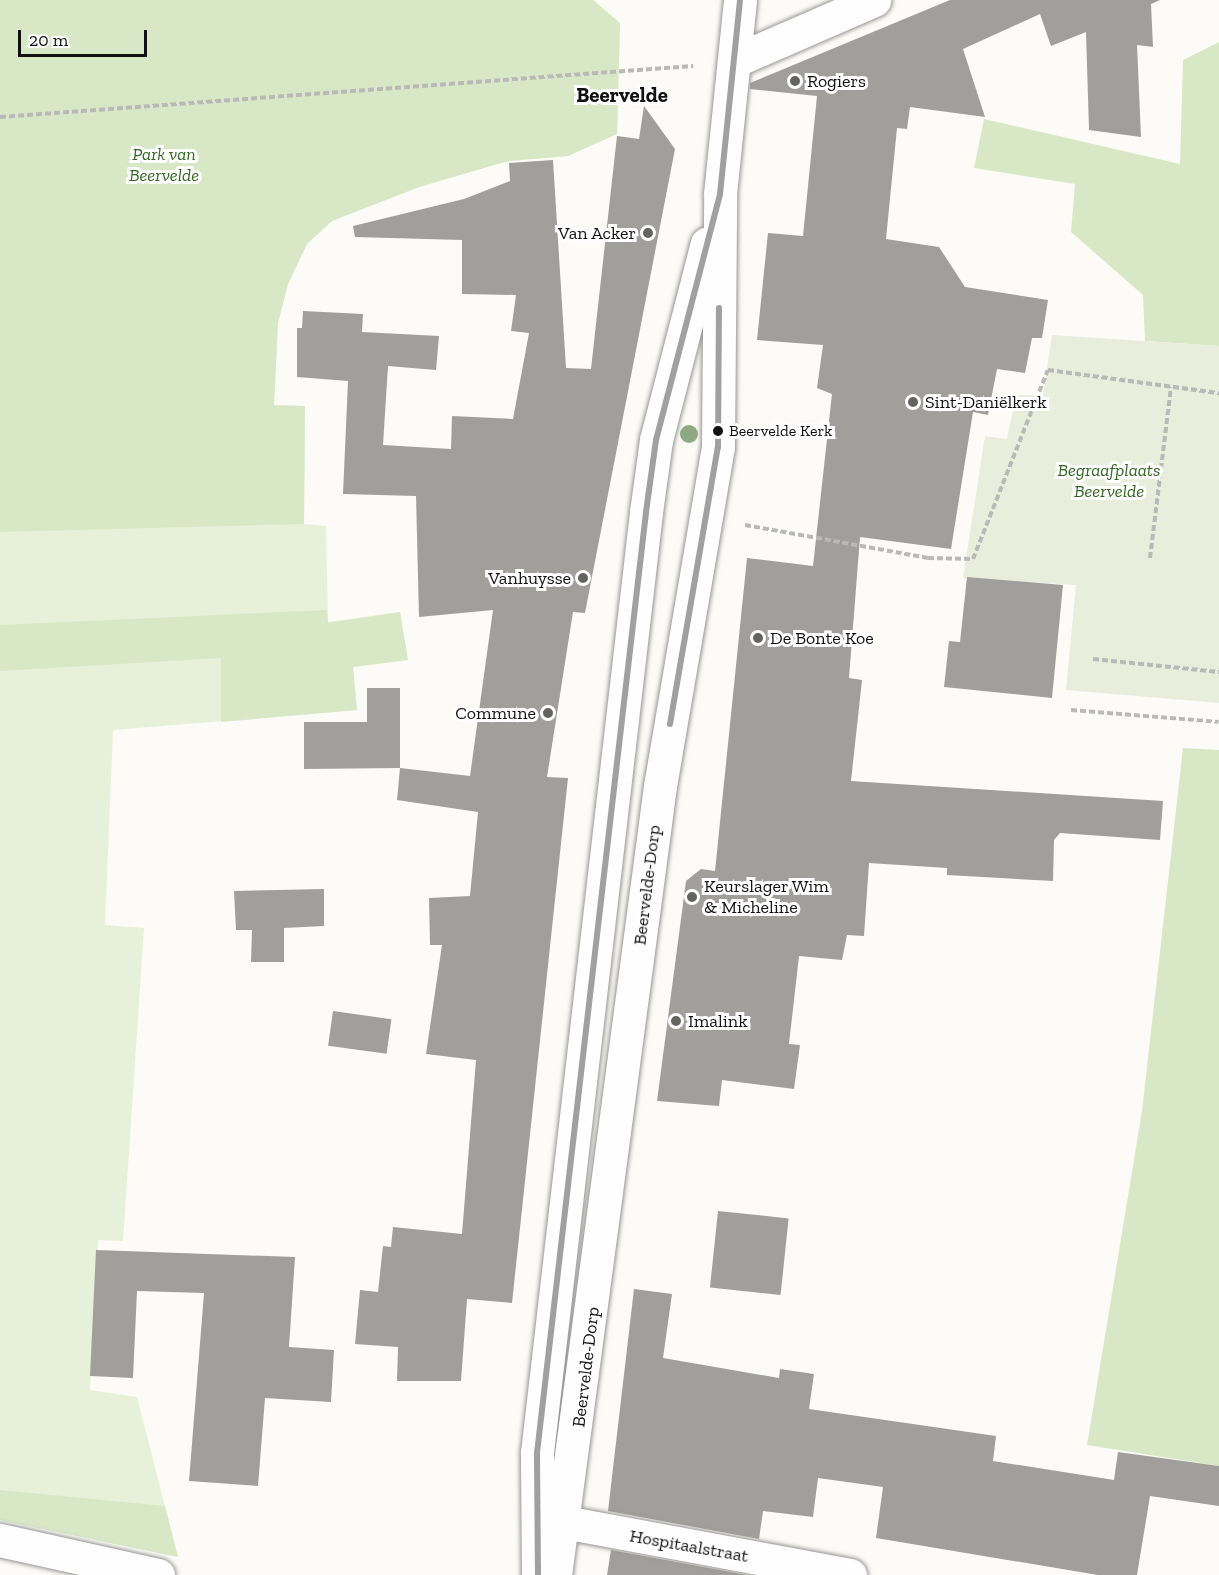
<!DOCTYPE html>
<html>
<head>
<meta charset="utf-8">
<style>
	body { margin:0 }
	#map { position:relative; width:1219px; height:1575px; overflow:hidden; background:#fcfbf7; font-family:"Zilla Slab",serif }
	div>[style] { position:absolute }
	.green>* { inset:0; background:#e7f1d9 }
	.forest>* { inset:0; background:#d8e8c7 }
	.cemetery>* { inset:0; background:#e9eddc }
	.building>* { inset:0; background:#a09f9c; transform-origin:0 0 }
	.path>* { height:4px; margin-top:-2px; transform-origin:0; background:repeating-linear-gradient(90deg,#b9b9b8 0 6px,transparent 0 9px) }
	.roads { filter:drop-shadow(0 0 2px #979695) drop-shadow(0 0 2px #979695) }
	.minor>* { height:33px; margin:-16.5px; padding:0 16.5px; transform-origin:16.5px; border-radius:16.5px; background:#fffefe }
	.bus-1>* { height:6px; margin:-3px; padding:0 3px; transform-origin:3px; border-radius:3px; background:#a0a0a0 }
	.trees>* { width:18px; height:18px; margin:-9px; border-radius:50%; background:#8ea983 }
	.dots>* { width:16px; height:16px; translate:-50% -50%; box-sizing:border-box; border:3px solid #fff; border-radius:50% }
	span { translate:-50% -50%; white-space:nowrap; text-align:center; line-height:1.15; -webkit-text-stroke:6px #fff; paint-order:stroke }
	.bus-label { font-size:16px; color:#111 }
	.left { translate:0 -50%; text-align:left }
	.poi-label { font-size:18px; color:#111 }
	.right { translate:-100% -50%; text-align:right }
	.park-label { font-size:18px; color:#346624; font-style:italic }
	.street-label { font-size:18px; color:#111 }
	.quarter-label { font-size:21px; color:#111; font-weight:700 }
	.scale { position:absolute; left:18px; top:30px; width:129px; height:27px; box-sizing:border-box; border:3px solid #111; border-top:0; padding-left:8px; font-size:18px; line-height:21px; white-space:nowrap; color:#111; -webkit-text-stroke:4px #fff; paint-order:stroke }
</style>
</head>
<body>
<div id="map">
	<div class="green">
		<div style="clip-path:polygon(0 0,593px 0,620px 23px,617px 134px,568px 156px,508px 161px,419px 187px,332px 221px,307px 244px,288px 284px,278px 323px,274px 405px,305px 406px,304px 524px,326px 526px,328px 622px,400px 612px,408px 660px,353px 667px,357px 710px,113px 730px,105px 925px,144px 928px,123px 1241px,98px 1240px,90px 1390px,137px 1397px,178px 1557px,0 1520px)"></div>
	</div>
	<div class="forest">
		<div style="clip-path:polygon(0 0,593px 0,620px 23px,617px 134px,568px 156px,508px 161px,419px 187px,332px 221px,307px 244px,288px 284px,278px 323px,274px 405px,305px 406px,304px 524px,0 532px)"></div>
		<div style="clip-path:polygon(1219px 42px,1219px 346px,1145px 341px,1143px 295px,1071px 232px,1075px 184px,974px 168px,984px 119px,1180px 164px,1183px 60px)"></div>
		<div style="clip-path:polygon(327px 610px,328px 623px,400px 612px,408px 660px,353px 667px,357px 710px,221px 722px,221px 658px,0 671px,0 625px)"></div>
		<div style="clip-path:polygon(1183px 748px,1219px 750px,1219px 1466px,1087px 1445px,1142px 1111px)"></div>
		<div style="clip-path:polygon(0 1490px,165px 1506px,178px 1557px,0 1520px)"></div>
	</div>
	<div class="cemetery">
		<div style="clip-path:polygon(1052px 335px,1219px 346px,1219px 703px,1066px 690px,1076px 585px,963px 578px,985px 436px,1007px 439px,1016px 395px,1043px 395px)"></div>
	</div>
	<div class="building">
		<div style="clip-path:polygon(950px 0,1160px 0,1151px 4px,1153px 47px,1137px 45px,1141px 137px,1089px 130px,1086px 32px,1051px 46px,1040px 14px,963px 49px,985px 117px,910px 107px,907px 129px,897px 128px,886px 239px,939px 247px,965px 287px,1048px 300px,1042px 338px,1032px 338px,1025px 373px,997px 369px,988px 415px,973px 412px,951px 549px,860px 537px,849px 678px,862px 680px,851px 781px,1163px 801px,1160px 840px,1060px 833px,1054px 840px,1053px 881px,947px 875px,947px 868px,869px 863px,864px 936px,847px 935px,842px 960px,799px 956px,789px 1044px,800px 1045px,794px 1089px,722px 1080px,719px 1106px,657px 1101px,686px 881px,701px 869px,715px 871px,747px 558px,813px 566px,832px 394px,817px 388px,823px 345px,757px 340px,768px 233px,803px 236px,817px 96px,750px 89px,750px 83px)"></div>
		<div style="clip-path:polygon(644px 106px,675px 149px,585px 613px,573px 612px,547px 777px,568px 778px,512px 1303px,467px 1299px,461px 1381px,397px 1381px,398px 1347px,355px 1344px,360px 1290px,378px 1292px,383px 1246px,391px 1247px,393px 1227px,462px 1234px,476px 1060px,426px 1054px,442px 945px,430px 945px,429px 898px,470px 896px,478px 812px,397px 800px,400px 768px,470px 776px,493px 610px,419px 617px,416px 496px,343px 494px,348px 381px,297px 377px,297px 328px,302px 328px,303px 311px,363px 314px,362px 332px,439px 336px,436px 370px,388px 366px,383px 445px,451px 449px,452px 416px,513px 419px,529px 333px,511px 331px,516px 295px,462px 294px,462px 240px,355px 237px,353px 226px,464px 199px,510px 181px,509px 163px,553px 160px,566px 368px,591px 369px,617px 136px,639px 139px)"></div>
		<div style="clip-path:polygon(967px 577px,1063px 585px,1052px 698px,944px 687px,949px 641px,960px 642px)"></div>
		<div style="clip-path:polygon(367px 688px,400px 688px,400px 768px,304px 769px,304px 722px,367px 722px)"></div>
		<div style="clip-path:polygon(324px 889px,324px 926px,284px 928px,284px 962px,251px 962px,252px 930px,236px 930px,234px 891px)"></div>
		<div style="left:333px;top:1011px;width:59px;height:35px;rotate:8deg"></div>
		<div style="left:718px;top:1211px;width:71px;height:77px;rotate:6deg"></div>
		<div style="clip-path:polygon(96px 1250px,295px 1257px,289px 1347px,334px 1350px,331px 1402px,265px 1398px,258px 1486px,189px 1481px,204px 1293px,137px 1291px,133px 1378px,90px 1376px)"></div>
		<div style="clip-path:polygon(634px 1289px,672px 1294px,663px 1358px,779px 1378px,780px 1369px,814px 1374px,809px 1409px,996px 1436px,993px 1461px,1114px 1480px,1118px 1452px,1219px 1466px,1219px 1506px,1150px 1496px,1137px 1575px,1098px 1575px,876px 1538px,883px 1487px,818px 1478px,813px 1517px,763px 1511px,759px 1539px,608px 1511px)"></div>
		<div style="clip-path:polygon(611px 1550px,747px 1575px,607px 1575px)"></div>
	</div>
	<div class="path">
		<div style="left:0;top:117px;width:695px;rotate:-4.21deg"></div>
		<div style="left:745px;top:525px;width:186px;rotate:10.2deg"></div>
		<div style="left:928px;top:558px;width:45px;rotate:1.3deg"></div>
		<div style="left:973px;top:559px;width:203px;rotate:-68.4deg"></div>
		<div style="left:1048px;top:370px;width:173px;rotate:7.7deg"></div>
		<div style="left:1150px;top:558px;width:172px;rotate:-83deg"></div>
		<div style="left:1093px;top:659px;width:127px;rotate:5.9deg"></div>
		<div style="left:1071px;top:710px;width:148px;rotate:4.6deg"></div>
	</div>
	<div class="roads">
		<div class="minor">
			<div style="left:734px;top:61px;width:153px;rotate:-23.5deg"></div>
			<div style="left:564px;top:1522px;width:291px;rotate:10.5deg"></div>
			<div style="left:0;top:1540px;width:162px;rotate:12.5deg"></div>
			<div style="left:538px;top:1575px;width:122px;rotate:-90.5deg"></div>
			<div style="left:537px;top:1453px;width:947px;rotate:-83.39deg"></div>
			<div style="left:646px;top:512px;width:73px;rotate:-82.1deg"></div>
			<div style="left:656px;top:440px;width:203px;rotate:-75.5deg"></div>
			<div style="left:555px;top:1575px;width:796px;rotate:-82.42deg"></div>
			<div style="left:660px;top:786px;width:344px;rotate:-80.3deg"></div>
			<div style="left:718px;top:447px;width:253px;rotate:-89.5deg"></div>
			<div style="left:720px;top:194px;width:195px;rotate:-84.1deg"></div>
		</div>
	</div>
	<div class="bus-1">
		<div style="left:670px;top:724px;width:281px;rotate:-80.2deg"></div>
		<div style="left:718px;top:447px;width:139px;rotate:-89.6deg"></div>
		<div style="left:538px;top:1575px;width:122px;rotate:-90.5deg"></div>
		<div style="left:537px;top:1453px;width:947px;rotate:-83.39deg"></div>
		<div style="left:646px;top:512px;width:73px;rotate:-82.1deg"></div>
		<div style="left:656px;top:440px;width:254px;rotate:-75.4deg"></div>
		<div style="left:720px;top:194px;width:195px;rotate:-84.1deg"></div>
	</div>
	<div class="trees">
		<div style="left:689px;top:434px"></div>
	</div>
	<div class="dots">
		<div style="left:795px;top:81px;background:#636362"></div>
		<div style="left:648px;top:233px;background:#636362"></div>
		<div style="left:913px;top:402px;background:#636362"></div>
		<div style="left:718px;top:431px;background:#111"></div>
		<div style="left:583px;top:578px;background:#636362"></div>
		<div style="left:758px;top:638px;background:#636362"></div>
		<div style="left:548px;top:713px;background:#636362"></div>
		<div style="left:692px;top:897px;background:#636362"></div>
		<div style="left:676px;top:1021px;background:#636362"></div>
	</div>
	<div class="bus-label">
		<span class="left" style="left:729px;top:431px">Beervelde Kerk</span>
	</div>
	<div class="poi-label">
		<span class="left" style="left:807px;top:81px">Rogiers</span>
		<span class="right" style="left:636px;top:233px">Van Acker</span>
		<span class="left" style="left:925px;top:402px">Sint-Daniëlkerk</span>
		<span class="right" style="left:571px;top:578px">Vanhuysse</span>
		<span class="left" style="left:770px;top:638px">De Bonte Koe</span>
		<span class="right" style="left:536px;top:713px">Commune</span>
		<span class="left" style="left:704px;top:897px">Keurslager Wim<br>&amp; Micheline</span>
		<span class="left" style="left:688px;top:1021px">Imalink</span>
	</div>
	<div class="park-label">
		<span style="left:164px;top:165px">Park van<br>Beervelde</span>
		<span style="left:1109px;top:481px">Begraafplaats<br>Beervelde</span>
	</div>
	<div class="street-label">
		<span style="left:647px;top:885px;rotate:-83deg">Beervelde-Dorp</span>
		<span style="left:586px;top:1367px;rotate:-83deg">Beervelde-Dorp</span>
		<span style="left:689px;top:1546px;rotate:10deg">Hospitaalstraat</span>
	</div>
	<div class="quarter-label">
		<span style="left:622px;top:95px">Beervelde</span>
	</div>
	<div class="scale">20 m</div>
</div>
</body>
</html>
